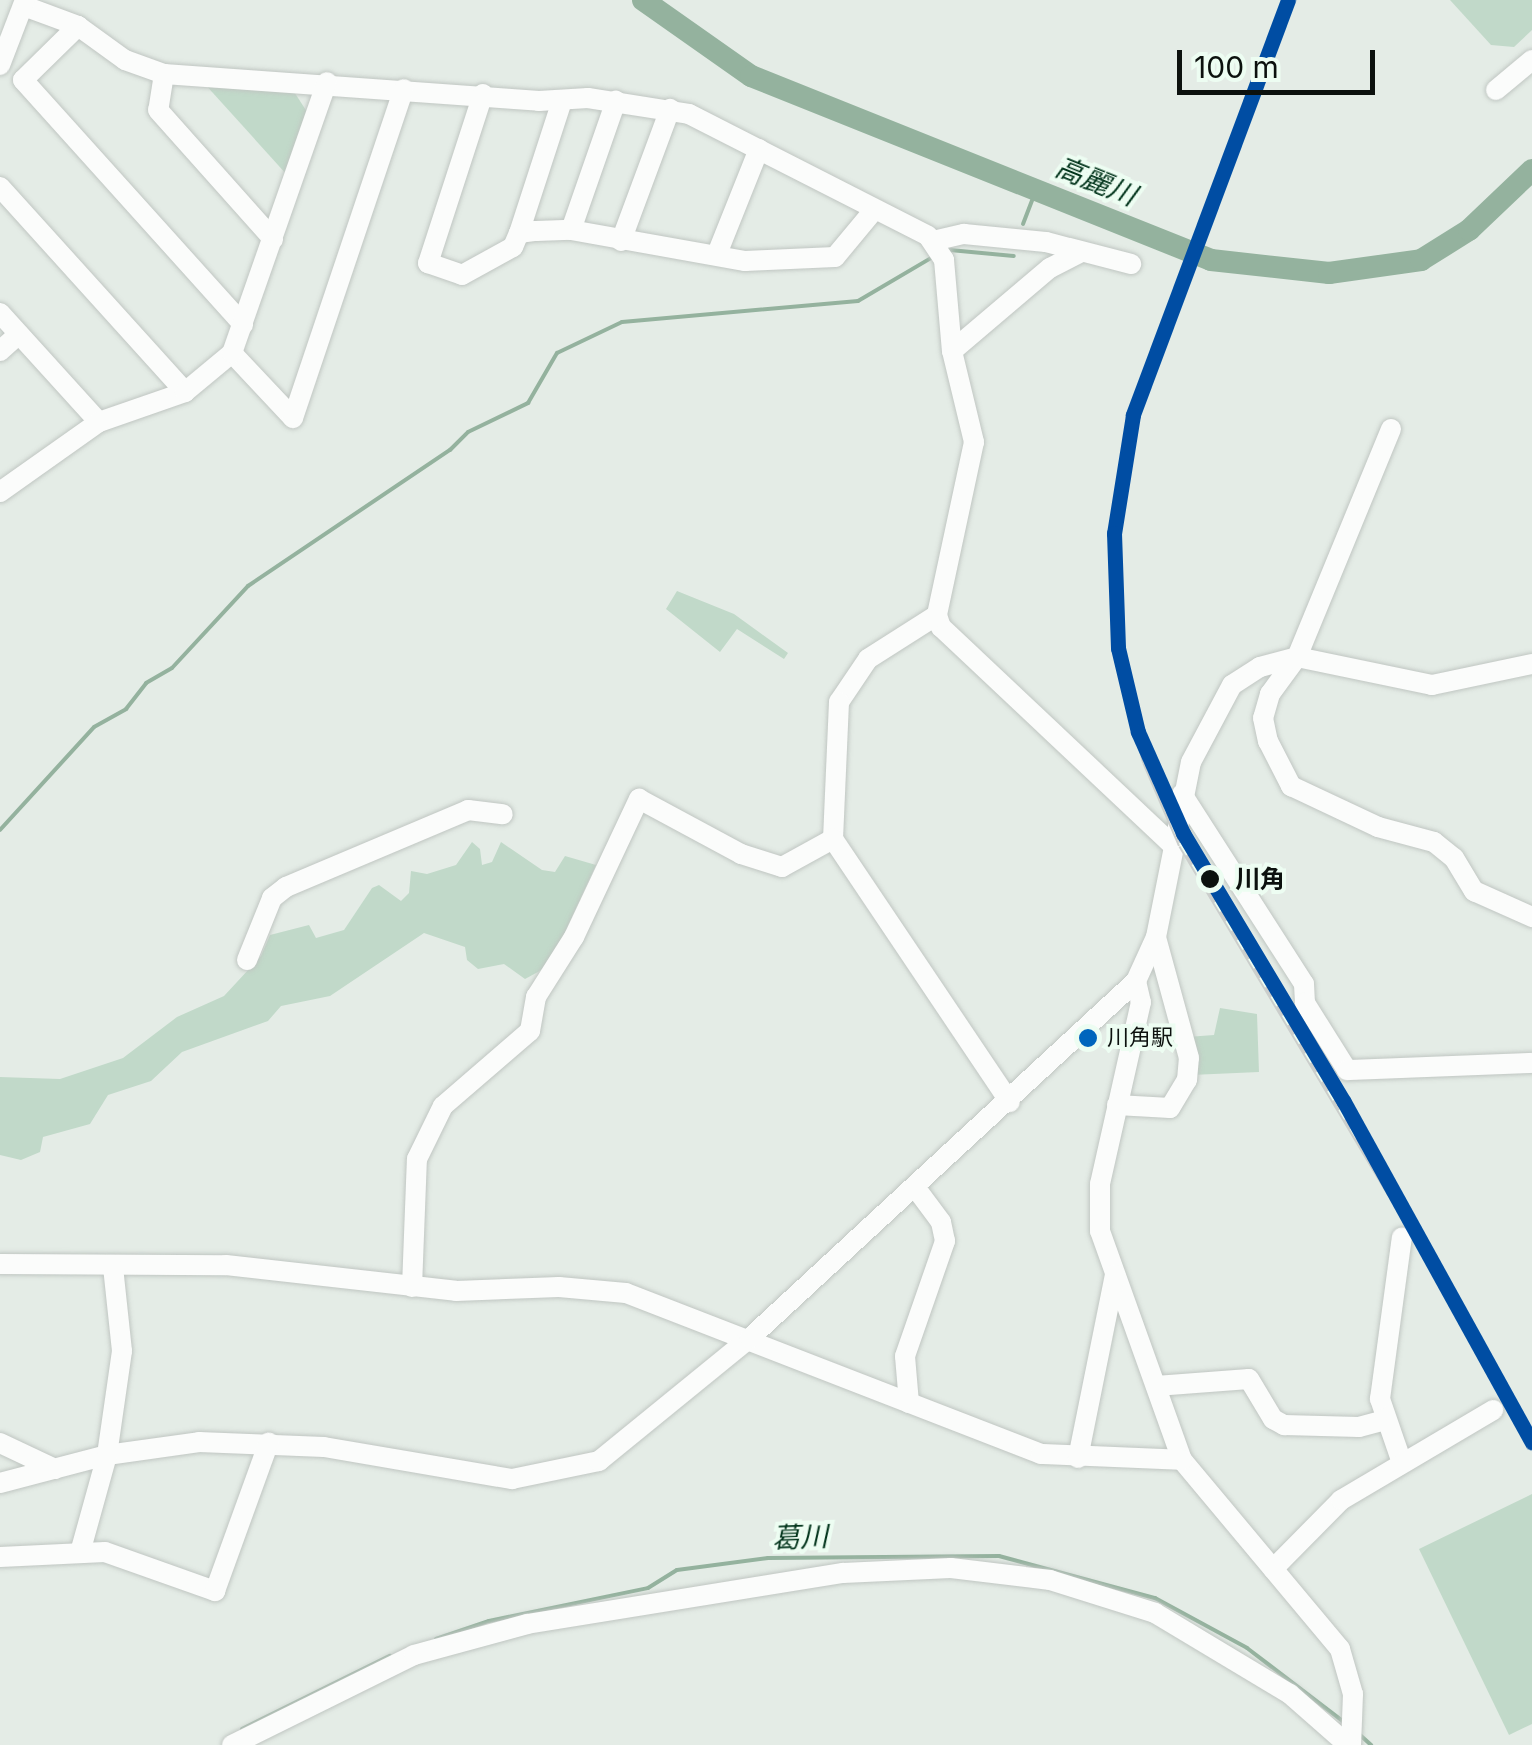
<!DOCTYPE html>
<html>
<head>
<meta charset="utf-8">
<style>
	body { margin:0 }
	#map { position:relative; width:1532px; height:1745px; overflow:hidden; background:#e4ece6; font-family:Inter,"Noto Sans JP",sans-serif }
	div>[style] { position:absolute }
	.green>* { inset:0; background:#c1d9c9 }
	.stream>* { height:4px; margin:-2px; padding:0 2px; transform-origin:2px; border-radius:2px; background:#94b29e }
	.river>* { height:22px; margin:-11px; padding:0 11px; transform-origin:11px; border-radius:11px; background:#94b29e }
	.roads { filter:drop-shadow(0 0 2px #c0c6c2) drop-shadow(0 0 2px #c0c6c2) }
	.minor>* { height:20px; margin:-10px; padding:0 10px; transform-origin:10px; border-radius:10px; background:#fbfcfb }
	.rail>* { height:8px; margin-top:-4px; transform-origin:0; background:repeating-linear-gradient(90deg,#edfdf2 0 11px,#cbcecc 0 22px); box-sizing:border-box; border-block:2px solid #cbcecc }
	.rail-1>* { height:15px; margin:-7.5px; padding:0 7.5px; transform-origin:7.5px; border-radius:7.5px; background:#004da3 }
	.dots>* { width:28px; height:28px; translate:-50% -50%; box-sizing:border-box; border:5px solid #edfdf2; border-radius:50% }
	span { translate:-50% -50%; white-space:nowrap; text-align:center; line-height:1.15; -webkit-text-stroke:8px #edfdf2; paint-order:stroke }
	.bus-label { font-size:22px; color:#0c110e }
	.left { translate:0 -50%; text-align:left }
	.stop-label { font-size:25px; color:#0c110e; font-weight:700 }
	.water-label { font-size:28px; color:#00331a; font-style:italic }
	.scale { position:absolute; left:1177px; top:50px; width:198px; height:45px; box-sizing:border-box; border:5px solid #0c110e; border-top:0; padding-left:12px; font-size:30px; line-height:35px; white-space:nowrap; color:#0c110e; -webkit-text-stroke:8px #edfdf2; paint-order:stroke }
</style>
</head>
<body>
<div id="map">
	<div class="green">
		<div style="clip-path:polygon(1450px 0,1532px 0,1532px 30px,1514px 47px,1491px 45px)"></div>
		<div style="clip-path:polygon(203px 82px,291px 87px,309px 115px,288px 176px)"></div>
		<div style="clip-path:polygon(677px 591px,734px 614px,788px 653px,784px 659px,737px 629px,720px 652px,666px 609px)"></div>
		<div style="clip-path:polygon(472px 842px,480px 849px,482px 865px,492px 862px,501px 842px,542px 870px,555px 872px,565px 856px,596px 865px,551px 962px,538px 972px,525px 979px,504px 964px,478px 969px,467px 960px,465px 947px,424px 933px,330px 996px,281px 1006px,268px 1021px,182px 1052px,151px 1081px,108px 1095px,90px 1124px,43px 1137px,40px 1152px,21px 1160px,0 1155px,0 1077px,60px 1079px,123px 1058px,177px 1017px,224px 996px,261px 956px,270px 935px,309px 925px,316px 938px,344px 930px,372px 888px,379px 885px,401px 901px,409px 893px,411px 871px,427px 874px,456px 865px)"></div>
		<div style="clip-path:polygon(1220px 1008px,1257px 1014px,1259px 1072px,1191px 1075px,1187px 1037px,1214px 1035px)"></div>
		<div style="clip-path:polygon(1532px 1494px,1532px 1724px,1509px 1735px,1419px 1549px)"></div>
	</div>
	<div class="stream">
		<div style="left:1023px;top:224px;width:34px;rotate:-69deg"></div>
		<div style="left:950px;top:250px;width:64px;rotate:5.4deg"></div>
		<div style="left:0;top:830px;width:139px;rotate:-47.6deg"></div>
		<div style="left:94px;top:727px;width:37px;rotate:-29deg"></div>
		<div style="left:126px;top:709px;width:33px;rotate:-52deg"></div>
		<div style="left:146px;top:683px;width:30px;rotate:-30deg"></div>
		<div style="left:172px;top:668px;width:112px;rotate:-47.2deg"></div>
		<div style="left:248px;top:586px;width:244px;rotate:-34deg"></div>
		<div style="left:450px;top:450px;width:25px;rotate:-45deg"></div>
		<div style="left:468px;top:432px;width:67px;rotate:-25.8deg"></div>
		<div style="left:528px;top:403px;width:58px;rotate:-59.9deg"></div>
		<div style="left:557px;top:353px;width:72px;rotate:-25.5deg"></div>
		<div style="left:622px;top:322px;width:237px;rotate:-5.1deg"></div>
		<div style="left:858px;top:301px;width:85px;rotate:-30.5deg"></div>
		<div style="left:436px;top:1639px;width:56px;rotate:-18.8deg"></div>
		<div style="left:489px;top:1621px;width:162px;rotate:-11.7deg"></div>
		<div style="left:648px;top:1588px;width:34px;rotate:-32deg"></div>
		<div style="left:677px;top:1570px;width:92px;rotate:-7.5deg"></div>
		<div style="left:768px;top:1558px;width:231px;rotate:-0.5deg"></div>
		<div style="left:999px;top:1556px;width:162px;rotate:15.1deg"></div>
		<div style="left:1155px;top:1598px;width:105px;rotate:28.5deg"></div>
		<div style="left:1247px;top:1648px;width:123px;rotate:37.4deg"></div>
		<div style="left:242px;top:1729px;width:165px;rotate:-26.3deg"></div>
		<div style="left:1360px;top:1735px;width:15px;rotate:42deg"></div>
	</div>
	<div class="river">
		<div style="left:643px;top:0;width:132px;rotate:35.1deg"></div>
		<div style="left:751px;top:76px;width:495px;rotate:21.8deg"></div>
		<div style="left:1211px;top:260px;width:119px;rotate:6.3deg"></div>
		<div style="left:1329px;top:273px;width:93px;rotate:-8deg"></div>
		<div style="left:1421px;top:260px;width:57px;rotate:-32deg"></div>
		<div style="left:1469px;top:230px;width:87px;rotate:-43.6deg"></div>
	</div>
	<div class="roads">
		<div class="minor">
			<div style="left:24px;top:6px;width:58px;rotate:20.3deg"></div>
			<div style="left:78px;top:26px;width:58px;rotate:35.9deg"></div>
			<div style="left:125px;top:60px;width:41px;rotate:19.7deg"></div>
			<div style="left:164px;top:74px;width:376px;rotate:4.1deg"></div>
			<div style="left:539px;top:101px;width:49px;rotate:-3.5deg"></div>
			<div style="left:588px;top:98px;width:102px;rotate:9deg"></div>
			<div style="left:689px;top:114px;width:268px;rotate:27deg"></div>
			<div style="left:928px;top:236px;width:29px;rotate:56deg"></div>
			<div style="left:944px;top:260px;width:91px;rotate:85deg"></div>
			<div style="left:952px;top:351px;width:94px;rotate:76.4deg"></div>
			<div style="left:974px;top:442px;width:177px;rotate:102.1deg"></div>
			<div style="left:937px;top:615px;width:13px;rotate:72deg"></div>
			<div style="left:941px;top:627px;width:316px;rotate:43.3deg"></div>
			<div style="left:78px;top:26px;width:77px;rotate:135.5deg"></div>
			<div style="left:23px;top:80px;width:329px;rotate:48deg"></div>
			<div style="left:0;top:65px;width:70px;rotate:-69deg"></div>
			<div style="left:164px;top:74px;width:36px;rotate:99deg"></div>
			<div style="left:158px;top:110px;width:173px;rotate:48.3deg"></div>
			<div style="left:1496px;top:90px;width:47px;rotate:-39.8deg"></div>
			<div style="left:483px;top:94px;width:178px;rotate:108deg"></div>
			<div style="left:428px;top:263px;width:36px;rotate:19deg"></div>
			<div style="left:462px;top:275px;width:58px;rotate:-28.8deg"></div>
			<div style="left:513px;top:247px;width:15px;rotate:-67deg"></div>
			<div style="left:519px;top:233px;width:17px;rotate:-7deg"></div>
			<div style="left:536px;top:231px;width:35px;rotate:-2deg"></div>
			<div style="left:571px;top:230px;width:177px;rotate:10.1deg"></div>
			<div style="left:745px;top:261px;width:90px;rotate:-2.5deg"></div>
			<div style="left:835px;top:257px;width:61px;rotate:-50.3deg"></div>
			<div style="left:0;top:187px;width:276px;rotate:47.9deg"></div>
			<div style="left:571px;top:230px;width:137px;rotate:-70.8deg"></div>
			<div style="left:519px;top:233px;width:139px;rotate:-72deg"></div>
			<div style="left:621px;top:241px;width:141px;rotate:-69.6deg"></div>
			<div style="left:933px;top:241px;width:32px;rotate:-13deg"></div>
			<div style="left:964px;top:234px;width:82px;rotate:5.6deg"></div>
			<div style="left:1046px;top:242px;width:88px;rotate:14.5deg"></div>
			<div style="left:717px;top:254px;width:113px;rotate:-68.2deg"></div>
			<div style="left:0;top:313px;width:147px;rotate:47.8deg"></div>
			<div style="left:0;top:351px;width:25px;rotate:-42deg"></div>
			<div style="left:952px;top:351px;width:128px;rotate:-40.3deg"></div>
			<div style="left:1050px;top:268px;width:35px;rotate:-27deg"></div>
			<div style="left:232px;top:353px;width:89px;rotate:46.8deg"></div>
			<div style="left:293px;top:418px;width:347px;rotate:-71.4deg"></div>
			<div style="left:1391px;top:429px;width:247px;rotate:112.4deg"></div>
			<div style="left:1297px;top:657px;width:46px;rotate:126.1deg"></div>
			<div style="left:1270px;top:694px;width:25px;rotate:106deg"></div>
			<div style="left:1263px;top:718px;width:24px;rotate:78deg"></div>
			<div style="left:1268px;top:741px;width:51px;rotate:62.9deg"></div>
			<div style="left:1291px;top:786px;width:96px;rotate:25.2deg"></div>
			<div style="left:1378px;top:827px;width:58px;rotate:15deg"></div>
			<div style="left:1434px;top:842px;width:26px;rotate:39deg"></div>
			<div style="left:1454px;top:858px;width:39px;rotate:59deg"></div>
			<div style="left:1474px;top:891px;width:64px;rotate:24.1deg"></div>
			<div style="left:0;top:492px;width:121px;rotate:-35.3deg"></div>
			<div style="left:99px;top:422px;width:91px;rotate:-19.2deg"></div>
			<div style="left:185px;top:392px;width:61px;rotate:-39.7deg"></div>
			<div style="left:232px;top:353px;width:287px;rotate:-70.7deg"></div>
			<div style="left:937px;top:615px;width:82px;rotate:147.5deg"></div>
			<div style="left:868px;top:659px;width:52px;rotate:124deg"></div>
			<div style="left:839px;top:702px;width:137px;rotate:92.5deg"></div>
			<div style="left:833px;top:839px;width:317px;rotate:56.1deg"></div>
			<div style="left:1182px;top:794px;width:226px;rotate:57.3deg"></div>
			<div style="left:1304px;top:984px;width:19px;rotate:87deg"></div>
			<div style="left:1305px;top:1003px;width:79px;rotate:57.9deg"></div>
			<div style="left:1347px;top:1070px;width:185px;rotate:-2.2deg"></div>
			<div style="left:247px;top:960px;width:67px;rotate:-68deg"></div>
			<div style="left:272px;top:898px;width:18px;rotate:-38deg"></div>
			<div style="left:286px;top:887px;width:198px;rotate:-22.9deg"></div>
			<div style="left:468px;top:810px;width:35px;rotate:7deg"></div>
			<div style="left:1136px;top:981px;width:22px;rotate:77deg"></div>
			<div style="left:1141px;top:1002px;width:187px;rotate:102.7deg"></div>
			<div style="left:1100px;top:1184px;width:47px;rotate:90deg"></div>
			<div style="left:1100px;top:1231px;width:243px;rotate:70.3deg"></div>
			<div style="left:1182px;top:1460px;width:246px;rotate:50.1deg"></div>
			<div style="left:1340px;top:1649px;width:47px;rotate:73.9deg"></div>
			<div style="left:1353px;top:1694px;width:51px;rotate:92.2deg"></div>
			<div style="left:1117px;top:1105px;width:53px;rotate:3.2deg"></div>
			<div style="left:1170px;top:1108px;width:33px;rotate:-59deg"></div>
			<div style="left:1187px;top:1080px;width:22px;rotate:-85deg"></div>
			<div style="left:1189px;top:1058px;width:125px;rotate:-105.3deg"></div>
			<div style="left:0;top:1264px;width:226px;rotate:0.3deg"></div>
			<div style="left:226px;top:1265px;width:231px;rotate:6.4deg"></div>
			<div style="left:456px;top:1291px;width:103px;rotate:-2.2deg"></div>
			<div style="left:559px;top:1287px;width:67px;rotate:5.1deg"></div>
			<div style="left:626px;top:1293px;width:445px;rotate:21.2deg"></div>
			<div style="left:1041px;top:1454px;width:141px;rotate:2.4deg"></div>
			<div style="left:412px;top:1287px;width:128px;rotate:-87.8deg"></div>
			<div style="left:417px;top:1159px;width:59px;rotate:-63.9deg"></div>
			<div style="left:443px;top:1106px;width:115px;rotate:-40.8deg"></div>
			<div style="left:530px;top:1031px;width:35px;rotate:-80deg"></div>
			<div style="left:536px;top:997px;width:71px;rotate:-57.7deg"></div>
			<div style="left:574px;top:937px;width:153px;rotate:-64.8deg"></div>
			<div style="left:639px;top:799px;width:116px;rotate:28.3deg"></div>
			<div style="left:741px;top:854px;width:43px;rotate:17.6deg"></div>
			<div style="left:782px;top:867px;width:58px;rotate:-28.8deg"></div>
			<div style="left:1156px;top:1386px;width:93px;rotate:-4.3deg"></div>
			<div style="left:1249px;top:1379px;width:47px;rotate:59deg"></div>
			<div style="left:1273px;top:1419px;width:13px;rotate:29deg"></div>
			<div style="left:1284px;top:1425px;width:75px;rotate:1.5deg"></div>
			<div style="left:1359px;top:1427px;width:27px;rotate:-15deg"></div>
			<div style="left:909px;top:1403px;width:47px;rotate:-94.9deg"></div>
			<div style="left:905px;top:1356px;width:122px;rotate:-70.8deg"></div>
			<div style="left:945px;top:1241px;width:19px;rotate:-102deg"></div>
			<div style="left:941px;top:1222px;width:44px;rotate:-126.6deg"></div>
			<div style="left:0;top:1443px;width:61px;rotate:25.3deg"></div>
			<div style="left:1078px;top:1458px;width:187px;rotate:-78.6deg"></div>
			<div style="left:1401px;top:1460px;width:65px;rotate:-109deg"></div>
			<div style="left:1380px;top:1399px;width:163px;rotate:-82.3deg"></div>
			<div style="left:0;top:1483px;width:111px;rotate:-14.7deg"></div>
			<div style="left:107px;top:1455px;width:93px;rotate:-8deg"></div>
			<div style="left:199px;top:1442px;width:125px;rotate:2.3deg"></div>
			<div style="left:324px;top:1447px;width:191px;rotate:9.7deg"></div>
			<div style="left:512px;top:1479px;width:89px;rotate:-11.7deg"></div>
			<div style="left:599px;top:1461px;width:195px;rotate:-39.2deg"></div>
			<div style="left:750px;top:1338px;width:526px;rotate:-42.76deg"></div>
			<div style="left:1136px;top:981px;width:48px;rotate:-65.6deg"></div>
			<div style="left:1156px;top:937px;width:178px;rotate:-78.7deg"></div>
			<div style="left:1191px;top:762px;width:87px;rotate:-62deg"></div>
			<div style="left:1232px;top:685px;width:33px;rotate:-33deg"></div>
			<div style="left:1260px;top:667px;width:38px;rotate:-15deg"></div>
			<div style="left:1297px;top:657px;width:138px;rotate:11.7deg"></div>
			<div style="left:1432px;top:685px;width:102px;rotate:-11.9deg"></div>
			<div style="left:81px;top:1549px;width:98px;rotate:-74.5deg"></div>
			<div style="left:107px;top:1455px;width:105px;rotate:-81.8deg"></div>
			<div style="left:122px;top:1351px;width:84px;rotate:-96.1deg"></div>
			<div style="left:0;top:1557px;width:105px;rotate:-2.7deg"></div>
			<div style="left:105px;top:1552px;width:117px;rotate:19.5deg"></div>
			<div style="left:215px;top:1591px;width:158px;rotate:-70.1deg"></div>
			<div style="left:1273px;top:1569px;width:97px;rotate:-45.4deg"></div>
			<div style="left:1341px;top:1500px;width:177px;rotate:-30.6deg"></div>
			<div style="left:232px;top:1745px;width:203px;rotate:-26.3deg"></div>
			<div style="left:414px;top:1655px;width:117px;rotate:-15.3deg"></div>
			<div style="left:527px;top:1624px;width:320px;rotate:-9.2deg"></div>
			<div style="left:843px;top:1573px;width:108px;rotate:-2.7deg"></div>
			<div style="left:951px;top:1568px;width:100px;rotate:6.9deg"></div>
			<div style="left:1050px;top:1580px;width:110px;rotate:17.4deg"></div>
			<div style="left:1155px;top:1613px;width:157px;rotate:31deg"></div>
			<div style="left:1290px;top:1694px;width:77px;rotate:41.3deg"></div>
		</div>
	</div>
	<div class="rail">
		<div style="left:1123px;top:675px;width:90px;rotate:75.2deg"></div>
		<div style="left:1146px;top:762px;width:90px;rotate:66.6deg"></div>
		<div style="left:1182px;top:845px;width:407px;rotate:59.1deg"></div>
	</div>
	<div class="rail-1">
		<div style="left:1288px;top:0;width:443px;rotate:110.5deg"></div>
		<div style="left:1133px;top:415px;width:120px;rotate:99.1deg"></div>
		<div style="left:1114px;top:533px;width:115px;rotate:88deg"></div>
		<div style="left:1118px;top:648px;width:86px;rotate:76.6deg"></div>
		<div style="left:1138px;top:732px;width:111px;rotate:66deg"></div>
		<div style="left:1183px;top:833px;width:313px;rotate:59.1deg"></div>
		<div style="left:1344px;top:1102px;width:389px;rotate:61.1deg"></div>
	</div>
	<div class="dots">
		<div style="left:1210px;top:879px;background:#0c110e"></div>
		<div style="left:1088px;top:1038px;background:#0065bd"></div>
	</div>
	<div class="bus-label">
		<span class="left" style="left:1107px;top:1038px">川角駅</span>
	</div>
	<div class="stop-label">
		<span class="left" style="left:1235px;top:879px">川角</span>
	</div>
	<div class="water-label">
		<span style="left:1096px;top:181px;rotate:22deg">高麗川</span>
		<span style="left:800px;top:1537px;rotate:-2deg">葛川</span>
	</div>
	<div class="scale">100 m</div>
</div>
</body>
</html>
